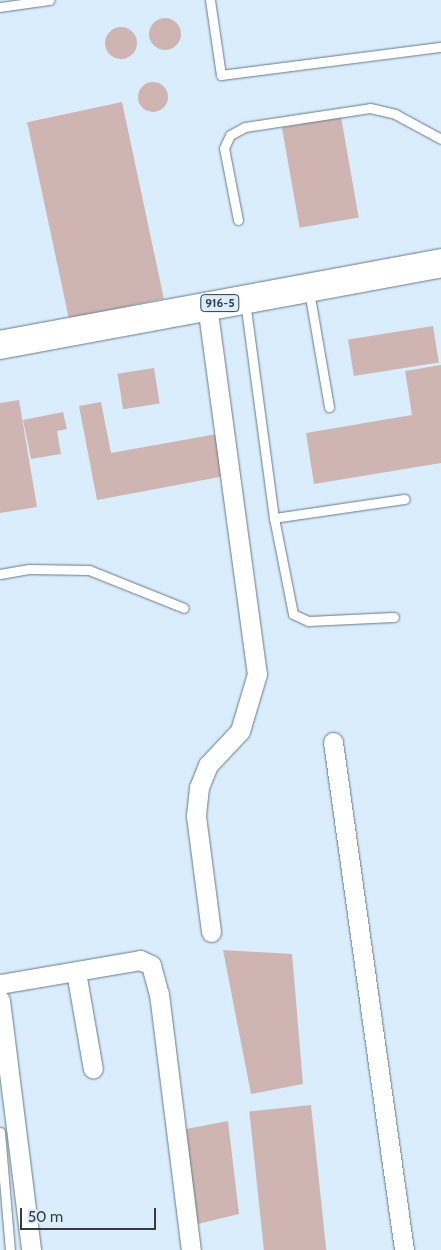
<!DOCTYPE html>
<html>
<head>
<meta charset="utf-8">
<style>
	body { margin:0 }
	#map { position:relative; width:441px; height:1250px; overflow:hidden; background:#d9edfd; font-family:Cabin,sans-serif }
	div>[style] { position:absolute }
	.building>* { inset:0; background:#cfb5b2; transform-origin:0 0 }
	.round { border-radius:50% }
	.roads { filter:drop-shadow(0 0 1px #677987) drop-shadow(0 0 1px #677987) }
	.lane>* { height:9px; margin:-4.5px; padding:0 4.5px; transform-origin:4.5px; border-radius:4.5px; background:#fff }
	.street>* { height:19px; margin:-9.5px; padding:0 9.5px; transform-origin:9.5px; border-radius:9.5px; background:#fff }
	.primary>* { height:28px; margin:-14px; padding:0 14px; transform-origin:14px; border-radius:14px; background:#fff }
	span { translate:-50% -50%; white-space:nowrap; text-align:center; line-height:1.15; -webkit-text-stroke:4px #d9edfd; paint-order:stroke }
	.shield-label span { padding:1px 4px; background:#d9edfd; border:1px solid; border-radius:4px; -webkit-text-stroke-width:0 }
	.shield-label { font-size:12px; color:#343c42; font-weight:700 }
	.scale { position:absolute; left:20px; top:1208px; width:136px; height:22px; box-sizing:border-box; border:2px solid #343c42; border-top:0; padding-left:6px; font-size:15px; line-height:18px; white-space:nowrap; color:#343c42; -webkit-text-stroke:4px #d9edfd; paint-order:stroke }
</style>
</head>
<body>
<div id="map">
	<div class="building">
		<div class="round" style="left:149px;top:18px;width:32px;height:32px"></div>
		<div class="round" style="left:105px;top:27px;width:32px;height:32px"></div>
		<div class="round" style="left:138px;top:82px;width:30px;height:30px"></div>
		<div style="left:122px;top:102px;width:201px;height:97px;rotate:78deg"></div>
		<div style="left:341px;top:117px;width:102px;height:60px;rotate:80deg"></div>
		<div style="left:433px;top:326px;width:37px;height:86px;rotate:81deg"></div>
		<div style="clip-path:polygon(441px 365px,441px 463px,314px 484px,306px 433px,412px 415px,405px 371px)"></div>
		<div style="left:154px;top:368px;width:36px;height:37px;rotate:81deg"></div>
		<div style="clip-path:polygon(19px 400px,37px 507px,0 513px,0 403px)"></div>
		<div style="clip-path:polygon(101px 402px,111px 453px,217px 434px,225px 476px,97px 500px,79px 406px)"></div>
		<div style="clip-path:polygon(63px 412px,67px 429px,57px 431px,61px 454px,31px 459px,23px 420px)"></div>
		<div style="clip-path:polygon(223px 950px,292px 954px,303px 1084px,251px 1094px)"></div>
		<div style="left:311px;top:1105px;width:146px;height:62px;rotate:84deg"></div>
		<div style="clip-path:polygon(228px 1121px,239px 1214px,198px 1224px,181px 1130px)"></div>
	</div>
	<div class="roads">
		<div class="lane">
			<div style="left:210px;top:0;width:76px;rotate:81.7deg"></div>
			<div style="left:221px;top:75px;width:222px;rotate:-7.3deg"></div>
			<div style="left:0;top:7px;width:50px;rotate:-8deg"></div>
			<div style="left:238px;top:220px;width:73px;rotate:-101deg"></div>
			<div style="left:224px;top:148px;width:14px;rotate:-65deg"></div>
			<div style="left:230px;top:135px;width:17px;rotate:-28deg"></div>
			<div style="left:245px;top:127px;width:126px;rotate:-8.6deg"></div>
			<div style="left:370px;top:108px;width:26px;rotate:13deg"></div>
			<div style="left:395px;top:114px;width:52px;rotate:28.5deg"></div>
			<div style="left:309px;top:291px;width:118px;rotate:80.2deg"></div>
			<div style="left:245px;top:301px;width:219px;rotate:82.4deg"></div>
			<div style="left:274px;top:518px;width:98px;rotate:78.8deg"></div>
			<div style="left:293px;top:614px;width:17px;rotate:25deg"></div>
			<div style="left:308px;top:621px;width:86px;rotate:-2.7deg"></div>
			<div style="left:274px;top:518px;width:132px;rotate:-8.3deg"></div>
			<div style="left:0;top:574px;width:29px;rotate:-10deg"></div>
			<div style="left:29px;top:569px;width:60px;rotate:1deg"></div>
			<div style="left:89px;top:570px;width:102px;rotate:21.8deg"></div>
			<div style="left:0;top:1132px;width:118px;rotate:85.2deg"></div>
		</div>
		<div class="street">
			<div style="left:207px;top:305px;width:372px;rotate:82.3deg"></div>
			<div style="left:257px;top:674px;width:59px;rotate:106.6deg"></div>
			<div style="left:240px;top:731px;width:47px;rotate:133.3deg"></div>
			<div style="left:208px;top:765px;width:24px;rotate:112deg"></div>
			<div style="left:199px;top:787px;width:29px;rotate:96deg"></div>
			<div style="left:196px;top:816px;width:117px;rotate:82.6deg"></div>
			<div style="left:333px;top:742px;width:513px;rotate:82.04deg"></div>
			<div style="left:76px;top:972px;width:98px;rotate:80.1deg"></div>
			<div style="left:0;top:984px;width:142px;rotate:-9.7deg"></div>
			<div style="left:140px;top:960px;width:12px;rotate:24deg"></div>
			<div style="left:151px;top:965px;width:30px;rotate:75deg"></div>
			<div style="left:159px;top:994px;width:258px;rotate:82.9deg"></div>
			<div style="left:0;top:1000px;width:252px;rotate:82.9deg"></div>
		</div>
		<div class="primary">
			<div style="left:0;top:345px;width:449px;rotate:-10.5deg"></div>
		</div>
	</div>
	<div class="shield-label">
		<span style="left:220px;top:303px">916-5</span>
	</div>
	<div class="scale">50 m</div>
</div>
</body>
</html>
